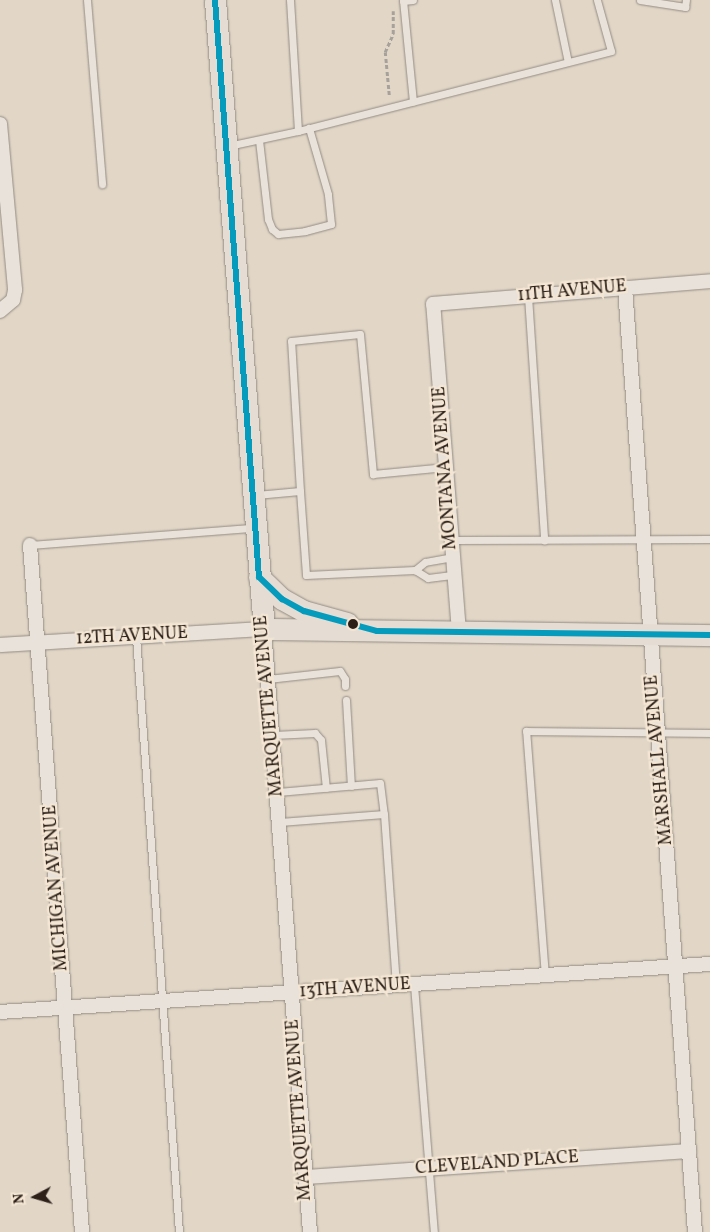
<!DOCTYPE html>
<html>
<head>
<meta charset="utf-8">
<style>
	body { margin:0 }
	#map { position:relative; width:710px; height:1232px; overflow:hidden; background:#e2d7c7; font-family:Vollkorn,serif }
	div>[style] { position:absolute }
	.path>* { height:2.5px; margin-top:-1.25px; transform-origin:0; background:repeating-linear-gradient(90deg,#a6a19a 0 4px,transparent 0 6.5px) }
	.roads { filter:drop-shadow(0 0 1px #948c82) drop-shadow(0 0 1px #948c82) }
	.lane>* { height:7px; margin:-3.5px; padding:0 3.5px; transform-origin:3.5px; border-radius:3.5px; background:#e8e2db }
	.street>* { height:14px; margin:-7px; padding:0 7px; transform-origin:7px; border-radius:7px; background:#e8e2db }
	.primary>* { height:21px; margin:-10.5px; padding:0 10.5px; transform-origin:10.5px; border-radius:10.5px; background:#e5ddd4 }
	.bus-1>* { height:6px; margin:-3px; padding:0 3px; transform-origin:3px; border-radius:3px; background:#049bbc }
	.dots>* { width:14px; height:14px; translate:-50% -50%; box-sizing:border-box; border:2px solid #f4e6d3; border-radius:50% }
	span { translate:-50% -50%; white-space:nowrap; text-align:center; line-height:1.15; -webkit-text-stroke:4.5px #f4e6d3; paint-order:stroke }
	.street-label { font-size:18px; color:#2c2019 }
	.north { position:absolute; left:10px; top:1172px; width:50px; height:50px; -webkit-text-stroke:4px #f4e6d3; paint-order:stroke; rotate:264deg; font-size:14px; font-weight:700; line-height:20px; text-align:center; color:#2c2019 }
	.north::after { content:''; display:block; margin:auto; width:18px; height:22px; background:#2c2019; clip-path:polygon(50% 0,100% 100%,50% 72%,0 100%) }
</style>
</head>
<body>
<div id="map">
	<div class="path">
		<div style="left:389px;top:95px;width:43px;rotate:-95.3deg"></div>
		<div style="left:385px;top:52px;width:20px;rotate:-66deg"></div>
		<div style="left:393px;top:34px;width:23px;rotate:-90deg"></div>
	</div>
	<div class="roads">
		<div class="lane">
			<div style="left:87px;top:0;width:185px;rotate:85.3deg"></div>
			<div style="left:290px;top:0;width:131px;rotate:86.5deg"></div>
			<div style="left:298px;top:131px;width:323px;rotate:-14.3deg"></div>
			<div style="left:611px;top:51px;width:53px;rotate:-105.4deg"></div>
			<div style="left:403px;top:0;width:102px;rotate:84.4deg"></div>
			<div style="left:555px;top:0;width:63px;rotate:78.2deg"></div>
			<div style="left:640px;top:0;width:46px;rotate:8.8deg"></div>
			<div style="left:685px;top:7px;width:7px;rotate:-82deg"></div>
			<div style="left:403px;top:1px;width:10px;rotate:-6deg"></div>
			<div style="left:259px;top:140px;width:80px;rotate:83.5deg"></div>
			<div style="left:268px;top:219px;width:11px;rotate:68deg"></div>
			<div style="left:272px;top:229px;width:8px;rotate:40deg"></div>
			<div style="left:278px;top:234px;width:27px;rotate:-6deg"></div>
			<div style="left:305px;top:231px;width:27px;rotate:-15deg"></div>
			<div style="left:331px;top:224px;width:30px;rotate:-96deg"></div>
			<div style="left:328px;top:194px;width:69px;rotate:-106.1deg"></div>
			<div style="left:228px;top:146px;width:72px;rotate:-12.1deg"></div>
			<div style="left:528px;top:296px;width:245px;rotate:86.2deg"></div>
			<div style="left:300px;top:491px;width:150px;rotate:-93.4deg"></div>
			<div style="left:291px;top:341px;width:69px;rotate:-5.8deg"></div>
			<div style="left:360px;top:334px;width:141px;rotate:84.7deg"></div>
			<div style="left:373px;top:474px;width:73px;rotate:-5.5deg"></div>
			<div style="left:256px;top:495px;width:44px;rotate:-5.2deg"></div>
			<div style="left:300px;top:491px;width:84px;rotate:85.9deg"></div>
			<div style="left:306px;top:575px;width:109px;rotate:-2.6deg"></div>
			<div style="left:452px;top:540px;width:258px;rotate:-0.2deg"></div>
			<div style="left:30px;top:545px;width:224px;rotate:-4.4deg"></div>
			<div style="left:453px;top:557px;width:28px;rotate:170deg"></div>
			<div style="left:425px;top:562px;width:13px;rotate:141deg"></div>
			<div style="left:415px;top:570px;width:15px;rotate:32deg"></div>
			<div style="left:428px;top:578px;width:26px;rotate:-7deg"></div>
			<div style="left:136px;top:637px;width:597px;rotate:85.87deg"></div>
			<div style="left:268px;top:679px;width:72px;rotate:-6.3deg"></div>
			<div style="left:340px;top:671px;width:9px;rotate:58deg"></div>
			<div style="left:345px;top:679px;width:7px;rotate:90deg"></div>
			<div style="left:346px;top:700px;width:86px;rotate:86.7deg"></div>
			<div style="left:273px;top:735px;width:42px;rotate:-2.7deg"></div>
			<div style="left:315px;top:733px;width:9px;rotate:49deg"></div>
			<div style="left:321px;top:740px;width:48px;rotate:84.1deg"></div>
			<div style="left:278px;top:792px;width:102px;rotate:-5deg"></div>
			<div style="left:380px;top:783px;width:31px;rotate:83deg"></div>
			<div style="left:384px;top:814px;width:172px;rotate:86deg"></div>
			<div style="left:280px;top:822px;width:104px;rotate:-4.4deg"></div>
			<div style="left:545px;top:976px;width:246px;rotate:-94.4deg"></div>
			<div style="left:526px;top:731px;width:184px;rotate:0.6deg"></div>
			<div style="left:414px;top:985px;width:248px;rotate:85.4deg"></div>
		</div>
		<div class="street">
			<div style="left:0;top:124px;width:167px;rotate:84.8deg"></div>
			<div style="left:15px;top:290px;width:10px;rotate:101deg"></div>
			<div style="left:13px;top:300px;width:17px;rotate:140deg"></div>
			<div style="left:625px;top:288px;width:947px;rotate:85.76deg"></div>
			<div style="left:30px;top:545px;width:689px;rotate:85.67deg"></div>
			<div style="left:459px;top:632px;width:329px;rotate:-94.5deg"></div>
			<div style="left:433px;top:304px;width:278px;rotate:-4.7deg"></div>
			<div style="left:0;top:645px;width:264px;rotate:-3.5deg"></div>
			<div style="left:264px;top:629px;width:605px;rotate:85.64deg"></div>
			<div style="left:0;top:1012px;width:712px;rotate:-3.87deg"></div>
			<div style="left:306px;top:1177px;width:384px;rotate:-3.9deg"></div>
		</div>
		<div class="primary">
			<div style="left:215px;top:0;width:631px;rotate:85.55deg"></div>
			<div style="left:264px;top:629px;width:446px;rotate:0.8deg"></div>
			<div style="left:259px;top:577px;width:32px;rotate:44deg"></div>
			<div style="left:282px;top:599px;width:25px;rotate:29deg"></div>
			<div style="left:304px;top:611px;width:45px;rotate:15.6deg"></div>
		</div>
	</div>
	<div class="bus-1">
		<div style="left:215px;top:0;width:579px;rotate:85.64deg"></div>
		<div style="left:259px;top:577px;width:32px;rotate:44deg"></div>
		<div style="left:282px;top:599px;width:25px;rotate:29deg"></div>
		<div style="left:304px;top:611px;width:76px;rotate:15.3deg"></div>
		<div style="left:377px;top:631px;width:333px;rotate:0.7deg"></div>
	</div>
	<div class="dots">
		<div style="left:353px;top:624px;background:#2c2019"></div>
	</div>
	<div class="street-label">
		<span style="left:572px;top:292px;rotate:-5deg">11TH AVENUE</span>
		<span style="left:446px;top:468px;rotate:-94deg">MONTANA AVENUE</span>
		<span style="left:132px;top:637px;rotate:-3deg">12TH AVENUE</span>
		<span style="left:270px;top:706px;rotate:-95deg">MARQUETTE AVENUE</span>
		<span style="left:660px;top:760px;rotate:-95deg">MARSHALL AVENUE</span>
		<span style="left:57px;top:888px;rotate:-94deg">MICHIGAN AVENUE</span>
		<span style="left:355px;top:989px;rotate:-4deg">13TH AVENUE</span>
		<span style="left:300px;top:1110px;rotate:-94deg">MARQUETTE AVENUE</span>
		<span style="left:497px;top:1164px;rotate:-4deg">CLEVELAND PLACE</span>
	</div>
	<div class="north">N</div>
</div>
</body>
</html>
